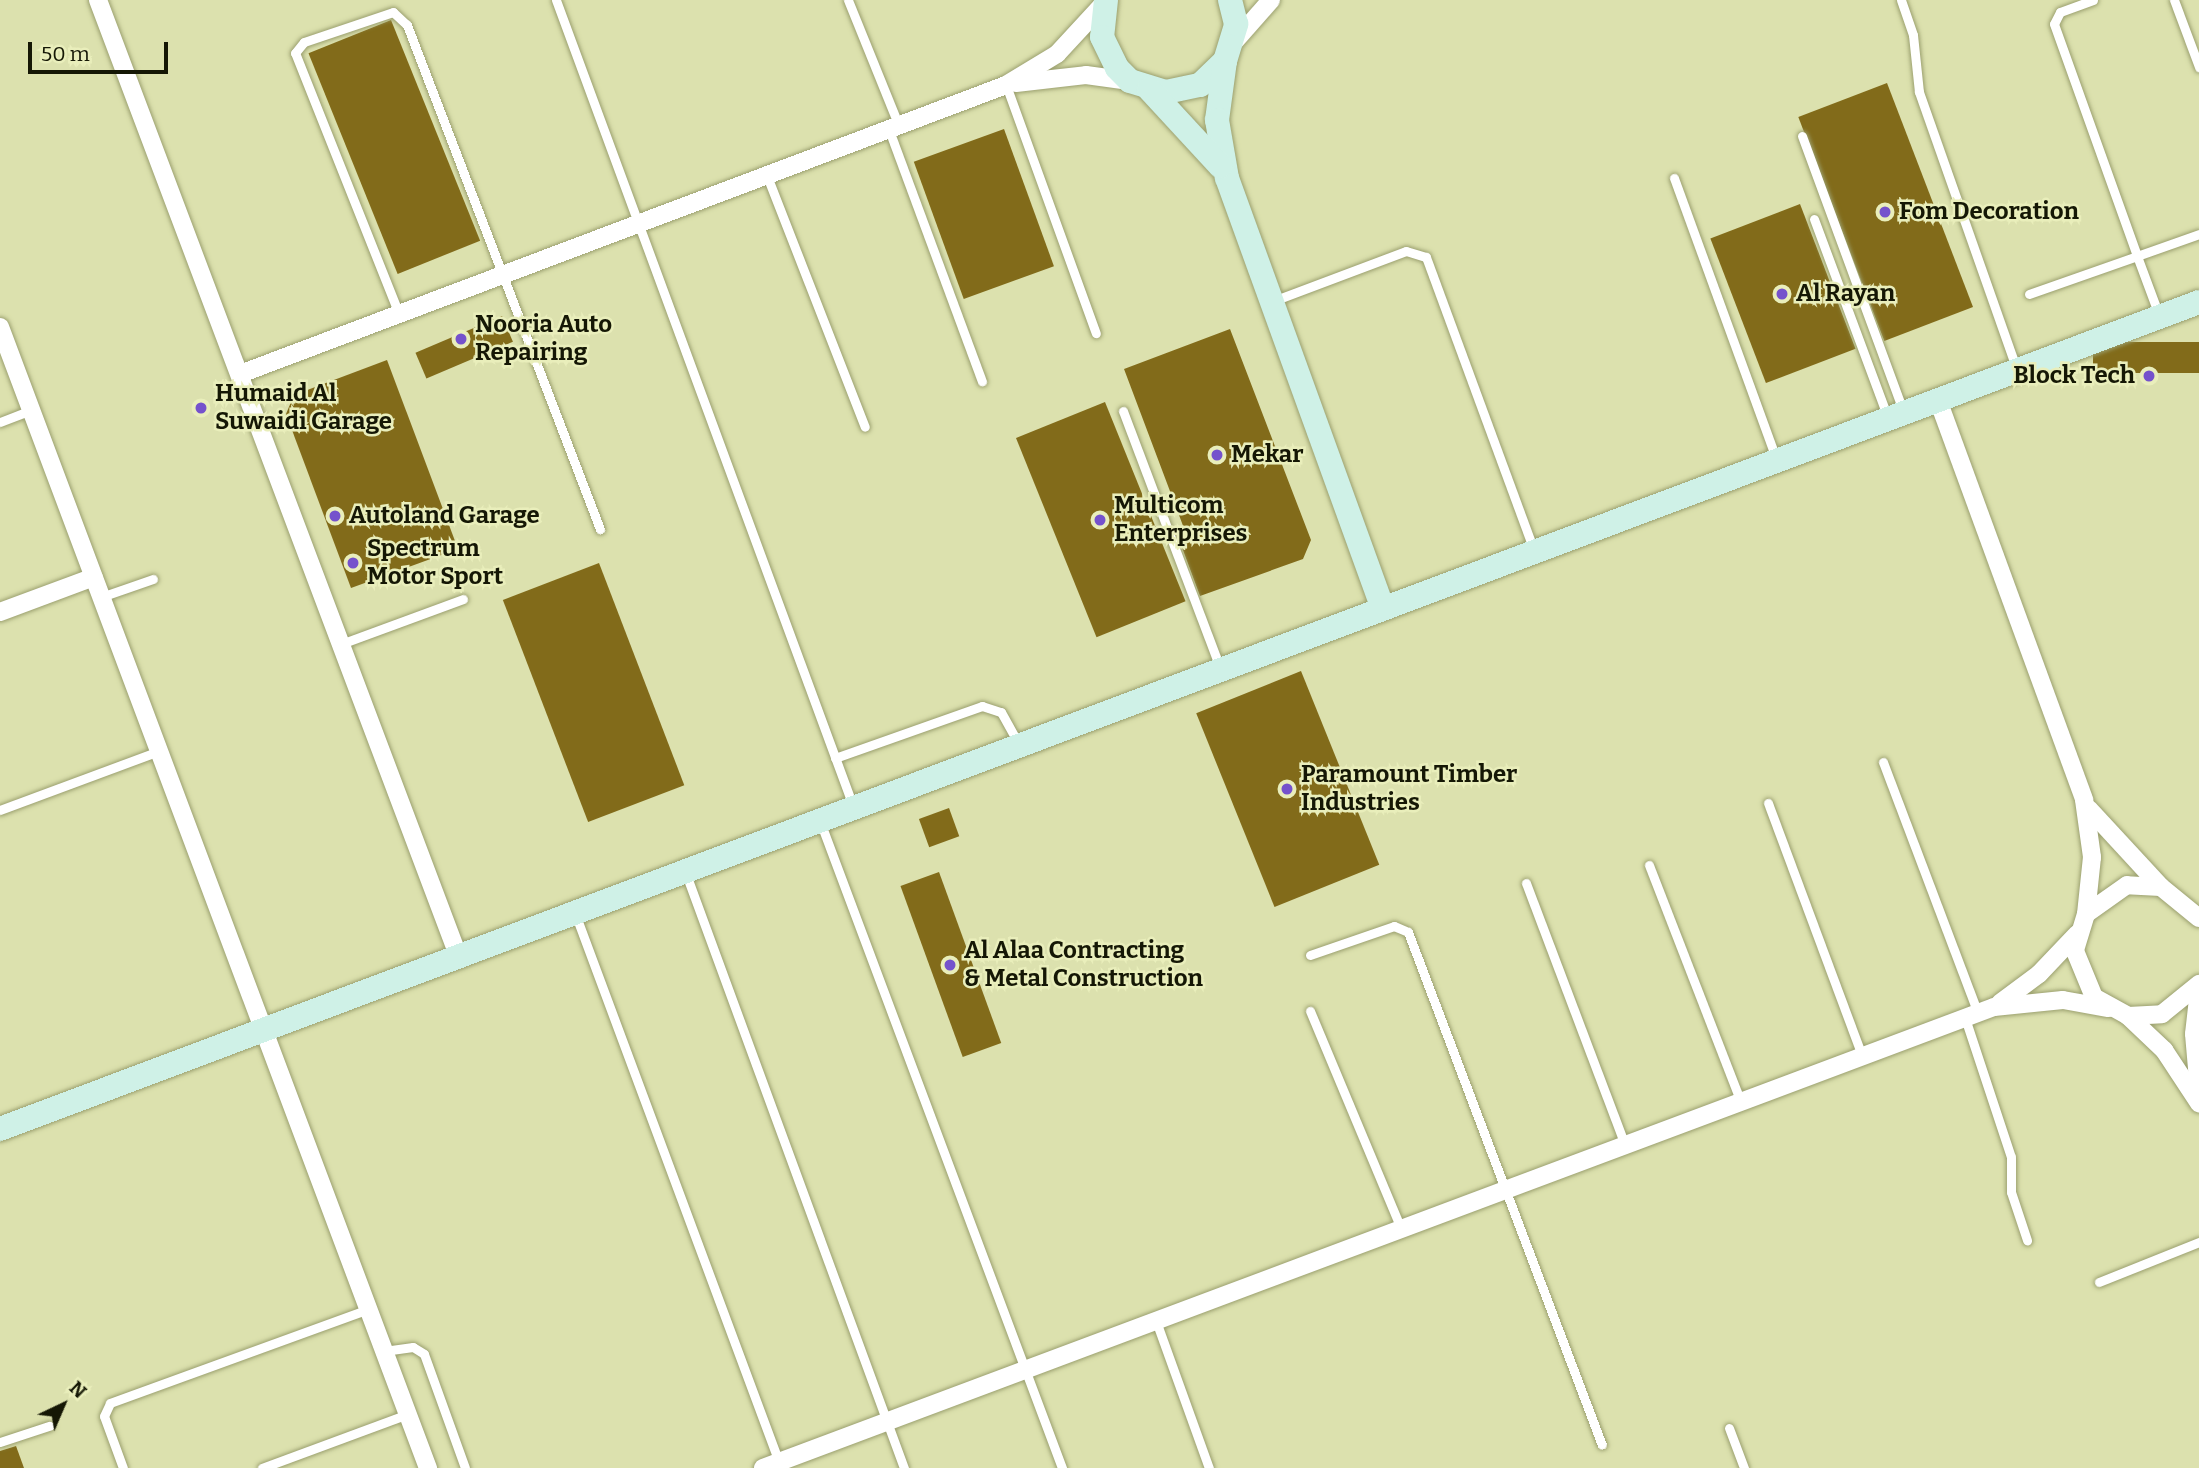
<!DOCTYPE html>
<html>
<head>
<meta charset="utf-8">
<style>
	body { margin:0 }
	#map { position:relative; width:2199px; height:1468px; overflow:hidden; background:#dce1ae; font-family:Bitter,serif }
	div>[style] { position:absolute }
	.building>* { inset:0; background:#826b1a; transform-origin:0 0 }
	.roads { filter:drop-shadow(0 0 2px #9ba06f) drop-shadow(0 0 2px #9ba06f) }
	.lane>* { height:9px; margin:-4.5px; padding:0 4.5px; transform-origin:4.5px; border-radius:4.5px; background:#fff }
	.street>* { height:18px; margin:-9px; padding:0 9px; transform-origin:9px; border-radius:9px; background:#fff }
	.secondary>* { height:24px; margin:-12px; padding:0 12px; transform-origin:12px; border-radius:12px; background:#cff1e7 }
	.dots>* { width:19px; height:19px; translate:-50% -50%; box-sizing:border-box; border:4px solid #e9eebb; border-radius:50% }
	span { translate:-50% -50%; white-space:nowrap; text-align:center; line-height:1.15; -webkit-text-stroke:5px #e9eebb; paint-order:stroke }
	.poi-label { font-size:24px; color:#151705; font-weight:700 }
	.left { translate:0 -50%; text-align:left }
	.right { translate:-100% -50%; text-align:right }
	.north { position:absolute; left:28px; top:1370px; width:70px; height:70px; -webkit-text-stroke:5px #e9eebb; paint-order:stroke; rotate:44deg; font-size:19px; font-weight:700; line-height:28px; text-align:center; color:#151705 }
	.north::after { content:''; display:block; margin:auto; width:24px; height:32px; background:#151705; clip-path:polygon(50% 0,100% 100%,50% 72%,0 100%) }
	.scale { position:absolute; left:28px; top:42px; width:140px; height:32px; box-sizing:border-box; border:4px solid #151705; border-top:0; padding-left:9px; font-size:21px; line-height:24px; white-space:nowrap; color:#151705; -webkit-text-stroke:5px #e9eebb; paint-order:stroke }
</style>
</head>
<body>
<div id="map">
	<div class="building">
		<div style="left:391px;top:20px;width:238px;height:89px;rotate:68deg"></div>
		<div style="left:1887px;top:83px;width:240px;height:95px;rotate:69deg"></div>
		<div style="left:1004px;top:129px;width:146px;height:96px;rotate:70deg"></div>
		<div style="left:1800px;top:204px;width:155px;height:96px;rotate:69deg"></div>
		<div style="left:502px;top:316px;width:28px;height:94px;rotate:67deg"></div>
		<div style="clip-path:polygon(1230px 329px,1311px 540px,1303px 559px,1200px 596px,1177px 534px,1185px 531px,1124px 369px)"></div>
		<div style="left:2199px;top:342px;width:31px;height:106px;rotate:90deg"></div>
		<div style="clip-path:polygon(387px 360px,458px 549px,351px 588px,286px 414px,294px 395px)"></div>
		<div style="left:1105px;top:402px;width:215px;height:96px;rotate:68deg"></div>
		<div style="left:599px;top:563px;width:238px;height:103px;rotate:69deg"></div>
		<div style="left:1301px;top:671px;width:209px;height:113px;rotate:68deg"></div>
		<div style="left:949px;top:808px;width:30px;height:32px;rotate:70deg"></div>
		<div style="left:939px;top:872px;width:182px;height:41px;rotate:70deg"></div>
		<div style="clip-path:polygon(16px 1446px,24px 1468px,0 1468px,0 1451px)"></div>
	</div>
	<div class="roads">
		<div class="lane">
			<div style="left:556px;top:0;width:859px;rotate:69.77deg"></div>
			<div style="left:848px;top:0;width:136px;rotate:68deg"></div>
			<div style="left:1901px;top:0;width:37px;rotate:71deg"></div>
			<div style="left:1913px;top:35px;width:57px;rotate:84deg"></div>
			<div style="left:1919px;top:92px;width:293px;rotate:70.6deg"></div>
			<div style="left:2093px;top:0;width:35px;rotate:160deg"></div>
			<div style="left:2060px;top:12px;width:13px;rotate:117deg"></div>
			<div style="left:2054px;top:24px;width:246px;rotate:70.3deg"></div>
			<div style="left:2137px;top:256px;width:66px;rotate:-19.5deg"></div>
			<div style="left:2174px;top:0;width:72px;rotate:69.5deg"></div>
			<div style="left:1006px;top:85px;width:264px;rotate:70.1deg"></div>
			<div style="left:889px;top:130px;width:268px;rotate:69.7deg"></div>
			<div style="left:1802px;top:136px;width:292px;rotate:69.8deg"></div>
			<div style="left:767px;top:176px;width:269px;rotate:68.7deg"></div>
			<div style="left:1674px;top:178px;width:299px;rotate:70deg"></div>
			<div style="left:1814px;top:219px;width:212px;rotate:69.6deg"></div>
			<div style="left:2029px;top:294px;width:114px;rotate:-19.4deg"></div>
			<div style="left:2137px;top:256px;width:63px;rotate:69.6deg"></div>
			<div style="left:1273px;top:301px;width:142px;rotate:-20.6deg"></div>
			<div style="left:1406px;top:251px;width:21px;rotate:17deg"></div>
			<div style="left:1426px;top:257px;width:312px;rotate:69.8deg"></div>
			<div style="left:399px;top:314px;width:281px;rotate:-111.7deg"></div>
			<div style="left:295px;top:53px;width:14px;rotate:-51deg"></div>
			<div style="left:304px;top:42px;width:94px;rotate:-18.6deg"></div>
			<div style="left:393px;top:12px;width:19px;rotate:43deg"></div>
			<div style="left:407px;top:25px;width:540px;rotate:69.05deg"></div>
			<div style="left:1123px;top:411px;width:275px;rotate:69.3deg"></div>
			<div style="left:0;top:422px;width:33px;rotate:-21deg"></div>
			<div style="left:101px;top:597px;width:55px;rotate:-19.1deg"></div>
			<div style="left:341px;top:644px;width:130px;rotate:-20.2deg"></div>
			<div style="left:835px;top:758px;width:156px;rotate:-19.5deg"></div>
			<div style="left:982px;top:706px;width:20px;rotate:18deg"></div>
			<div style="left:1001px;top:712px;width:35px;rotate:61deg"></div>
			<div style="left:1883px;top:762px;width:268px;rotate:69.3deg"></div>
			<div style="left:1768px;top:803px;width:270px;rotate:69.6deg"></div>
			<div style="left:0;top:810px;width:170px;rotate:-20.4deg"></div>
			<div style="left:821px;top:824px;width:688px;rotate:69.48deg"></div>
			<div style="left:1649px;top:865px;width:254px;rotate:68.8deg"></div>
			<div style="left:686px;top:874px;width:633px;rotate:69.85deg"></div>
			<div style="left:1526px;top:883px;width:280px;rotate:69.3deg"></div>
			<div style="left:576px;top:916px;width:583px;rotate:69.61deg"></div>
			<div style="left:1310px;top:955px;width:89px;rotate:-19deg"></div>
			<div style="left:1394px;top:926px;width:15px;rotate:23deg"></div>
			<div style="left:1408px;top:932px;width:548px;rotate:69.29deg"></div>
			<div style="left:1310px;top:1011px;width:236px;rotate:67.3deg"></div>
			<div style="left:1965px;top:1018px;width:146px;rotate:71.7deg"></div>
			<div style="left:2011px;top:1157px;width:35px;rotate:90deg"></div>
			<div style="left:2011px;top:1192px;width:51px;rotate:71.6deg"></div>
			<div style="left:2099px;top:1282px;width:108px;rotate:-21.8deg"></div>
			<div style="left:1156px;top:1321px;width:156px;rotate:70.2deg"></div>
			<div style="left:384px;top:1351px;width:29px;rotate:-8deg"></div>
			<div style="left:413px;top:1347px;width:13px;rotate:32deg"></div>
			<div style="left:424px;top:1354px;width:121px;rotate:70.2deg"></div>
			<div style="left:1729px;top:1428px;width:43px;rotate:69.4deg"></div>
			<div style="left:0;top:1442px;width:52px;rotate:-18.1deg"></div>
			<div style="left:123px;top:1468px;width:55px;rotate:-110.1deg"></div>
			<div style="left:104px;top:1416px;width:14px;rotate:-65deg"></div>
			<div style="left:110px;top:1403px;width:275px;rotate:-20deg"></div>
			<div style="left:262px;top:1468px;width:156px;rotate:-20.3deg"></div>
		</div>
		<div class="street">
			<div style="left:98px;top:0;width:1021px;rotate:69.35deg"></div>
			<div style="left:1234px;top:42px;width:56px;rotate:-48.6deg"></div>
			<div style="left:1016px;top:83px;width:70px;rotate:-6.5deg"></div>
			<div style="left:1086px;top:75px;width:44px;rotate:7.8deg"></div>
			<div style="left:0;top:327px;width:1219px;rotate:69.44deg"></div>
			<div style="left:240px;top:374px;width:819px;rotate:-20.67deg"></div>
			<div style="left:1006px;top:85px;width:60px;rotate:-31.3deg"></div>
			<div style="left:1057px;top:54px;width:69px;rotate:-47.3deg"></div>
			<div style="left:1938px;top:400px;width:426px;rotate:69.9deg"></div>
			<div style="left:2084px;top:800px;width:58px;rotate:82deg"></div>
			<div style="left:2092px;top:857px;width:57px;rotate:96deg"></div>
			<div style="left:0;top:612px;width:100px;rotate:-20.4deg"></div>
			<div style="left:2089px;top:809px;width:105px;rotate:47.3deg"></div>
			<div style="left:2199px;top:918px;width:49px;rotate:-140.8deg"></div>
			<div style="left:2161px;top:887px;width:34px;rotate:-177deg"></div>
			<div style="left:2127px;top:885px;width:50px;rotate:144.7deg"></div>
			<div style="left:2086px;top:914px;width:39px;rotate:107deg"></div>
			<div style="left:2075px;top:951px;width:50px;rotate:67.6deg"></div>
			<div style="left:2094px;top:997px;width:39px;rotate:29deg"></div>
			<div style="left:2128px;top:1016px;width:34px;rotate:-3deg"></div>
			<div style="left:2162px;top:1014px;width:48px;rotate:-39deg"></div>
			<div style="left:2199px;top:990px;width:44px;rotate:96.5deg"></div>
			<div style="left:2194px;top:1034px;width:57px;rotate:85deg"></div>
			<div style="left:2000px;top:1003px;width:49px;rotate:-36.6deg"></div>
			<div style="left:2039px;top:974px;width:55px;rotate:-46.5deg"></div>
			<div style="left:2128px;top:1016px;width:50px;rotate:43.4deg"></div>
			<div style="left:2164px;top:1050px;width:64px;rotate:56.6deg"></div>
			<div style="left:763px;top:1468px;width:1314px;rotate:-20.53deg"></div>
			<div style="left:1994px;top:1007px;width:69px;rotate:-5.8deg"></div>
			<div style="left:2063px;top:1000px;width:46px;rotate:10.1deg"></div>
		</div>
		<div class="secondary">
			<div style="left:1106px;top:0;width:37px;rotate:96deg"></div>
			<div style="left:1102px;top:37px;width:34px;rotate:64deg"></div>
			<div style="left:1117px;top:68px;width:18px;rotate:45deg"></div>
			<div style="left:1130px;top:81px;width:38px;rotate:17deg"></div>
			<div style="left:1166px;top:92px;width:35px;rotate:-12deg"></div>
			<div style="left:1200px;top:85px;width:35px;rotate:-44deg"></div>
			<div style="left:1225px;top:61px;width:39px;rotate:-73deg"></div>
			<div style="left:1236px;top:24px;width:25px;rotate:-104deg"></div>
			<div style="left:1225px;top:61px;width:60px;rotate:97.7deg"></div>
			<div style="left:1217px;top:120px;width:59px;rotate:80.2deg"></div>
			<div style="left:1227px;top:178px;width:458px;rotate:70.1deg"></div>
			<div style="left:1149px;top:89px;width:105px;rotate:47.3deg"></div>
			<div style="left:0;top:1129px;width:2349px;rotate:-20.61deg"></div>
		</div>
	</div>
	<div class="dots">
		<div style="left:1885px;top:212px;background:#7552cc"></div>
		<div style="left:1782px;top:294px;background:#7552cc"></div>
		<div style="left:461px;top:339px;background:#7552cc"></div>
		<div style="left:2149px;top:376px;background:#7552cc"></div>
		<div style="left:201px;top:408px;background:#7552cc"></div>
		<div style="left:1217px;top:455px;background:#7552cc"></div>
		<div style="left:335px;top:516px;background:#7552cc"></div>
		<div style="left:1100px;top:520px;background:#7552cc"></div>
		<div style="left:353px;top:563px;background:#7552cc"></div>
		<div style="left:1287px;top:789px;background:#7552cc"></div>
		<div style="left:950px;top:965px;background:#7552cc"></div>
	</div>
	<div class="poi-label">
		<span class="left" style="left:1899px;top:212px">Fom Decoration</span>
		<span class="left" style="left:1796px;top:294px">Al Rayan</span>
		<span class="left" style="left:475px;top:339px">Nooria Auto<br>Repairing</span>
		<span class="right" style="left:2135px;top:376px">Block Tech</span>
		<span class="left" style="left:215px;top:408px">Humaid Al<br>Suwaidi Garage</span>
		<span class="left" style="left:1231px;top:455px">Mekar</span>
		<span class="left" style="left:1114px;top:520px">Multicom<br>Enterprises</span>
		<span class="left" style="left:349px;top:516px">Autoland Garage</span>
		<span class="left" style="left:367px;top:563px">Spectrum<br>Motor Sport</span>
		<span class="left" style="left:1301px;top:789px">Paramount Timber<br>Industries</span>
		<span class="left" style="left:964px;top:965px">Al Alaa Contracting<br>&amp; Metal Construction</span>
	</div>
	<div class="north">N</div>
	<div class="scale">50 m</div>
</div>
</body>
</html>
